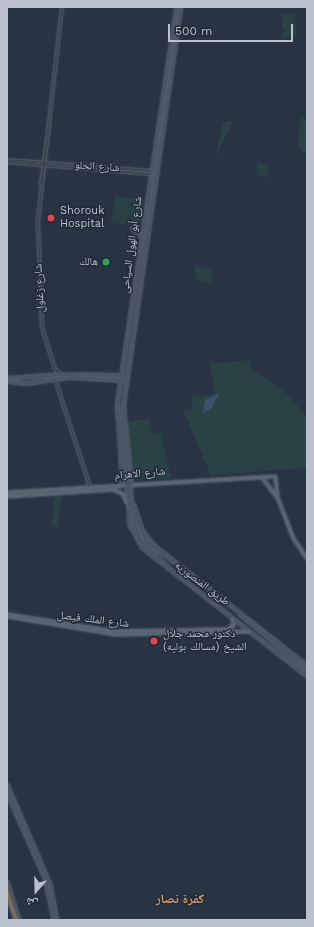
<!DOCTYPE html>
<html>
<head>
<meta charset="utf-8">
<style>
	body { margin:0 }
	#map { position:relative; width:314px; height:927px; overflow:hidden; background:#283444; font-family:"Work Sans","Noto Naskh Arabic",sans-serif }
	div>[style] { position:absolute }
	.green>* { inset:0; background:#2a4245; transform-origin:0 0 }
	.water>* { inset:0; background:#3e526c }
	.roads { filter:drop-shadow(0 0 1px #5b6471) drop-shadow(0 0 1px #5b6471) }
	.tertiary>* { height:2px; margin:-1px; padding:0 1px; transform-origin:1px; border-radius:1px; background:#3c4653 }
	.secondary>* { height:2.5px; margin:-1.25px; padding:0 1.25px; transform-origin:1.25px; border-radius:1.25px; background:#4a5566 }
	.primary>* { height:3px; margin:-1.5px; padding:0 1.5px; transform-origin:1.5px; border-radius:1.5px; background:#5a6573 }
	.motorway>* { height:4px; margin:-2px; padding:0 2px; transform-origin:2px; border-radius:2px; background:#796c59 }
	.bridges { filter:drop-shadow(0 0 1px #5b6471) drop-shadow(0 0 1px #5b6471) }
	.secondary-bridge>* { height:2.5px; margin:-1.25px; padding:0 1.25px; transform-origin:1.25px; border-radius:1.25px; background:#4a5566 }
	.dots>* { width:11px; height:11px; translate:-50% -50%; box-sizing:border-box; border:2px solid #212b39; border-radius:50% }
	span { translate:-50% -50%; white-space:nowrap; text-align:center; line-height:1.15; -webkit-text-stroke:3px #212b39; paint-order:stroke }
	.street-label { font-size:11px; color:#bac1cd }
	.poi-label { font-size:11px; color:#bac1cd }
	.left { translate:0 -50%; text-align:left }
	.right { translate:-100% -50%; text-align:right }
	.quarter-label { font-size:13px; color:#d6986c; font-weight:700 }
	.frame { position:absolute; inset:0; border:8px solid #bac1cd; pointer-events:none }
	.north { position:absolute; left:16px; top:871px; width:40px; height:40px; -webkit-text-stroke:3px #212b39; paint-order:stroke; rotate:200deg; font-size:11px; font-weight:700; line-height:16px; text-align:center; color:#bac1cd }
	.north::after { content:''; display:block; margin:auto; width:14px; height:18px; background:#bac1cd; clip-path:polygon(50% 0,100% 100%,50% 72%,0 100%) }
	.scale { position:absolute; left:168px; top:24px; width:125px; height:18px; box-sizing:border-box; border:2px solid #bac1cd; border-top:0; padding-left:5px; font-size:12px; line-height:14px; white-space:nowrap; color:#bac1cd; -webkit-text-stroke:3px #212b39; paint-order:stroke }
</style>
</head>
<body>
<div id="map">
	<div class="green">
		<div style="clip-path:polygon(295px 14px,296px 36px,281px 38px,285px 29px,282px 28px,282px 15px)"></div>
		<div style="clip-path:polygon(300px 117px,307px 119px,307px 155px,298px 147px)"></div>
		<div style="clip-path:polygon(233px 121px,215px 159px,223px 122px)"></div>
		<div style="clip-path:polygon(270px 162px,267px 178px,256px 174px,258px 163px,268px 166px)"></div>
		<div style="left:115px;top:196px;width:29px;height:27px;rotate:8deg"></div>
		<div style="clip-path:polygon(195px 266px,213px 271px,210px 283px,196px 280px)"></div>
		<div style="clip-path:polygon(250px 360px,252px 369px,287px 394px,307px 417px,307px 468px,211px 475px,183px 410px,192px 410px,191px 397px,215px 394px,210px 364px)"></div>
		<div style="clip-path:polygon(149px 419px,153px 434px,160px 433px,171px 478px,134px 480px,125px 422px)"></div>
		<div style="clip-path:polygon(62px 495px,58px 527px,52px 526px,55px 496px)"></div>
	</div>
	<div class="water">
		<div style="clip-path:polygon(219px 393px,212px 408px,203px 413px,205px 400px)"></div>
	</div>
	<div class="roads">
		<div class="tertiary">
			<div style="left:7px;top:160px;width:144px;rotate:4.4deg"></div>
			<div style="left:7px;top:162px;width:144px;rotate:4.8deg"></div>
			<div style="left:41px;top:184px;width:58px;rotate:-82deg"></div>
			<div style="left:60px;top:374px;width:7px;rotate:-135deg"></div>
			<div style="left:55px;top:369px;width:44px;rotate:-107.2deg"></div>
			<div style="left:42px;top:327px;width:106px;rotate:-92.2deg"></div>
			<div style="left:38px;top:221px;width:215px;rotate:-83.6deg"></div>
			<div style="left:55px;top:379px;width:114px;rotate:72deg"></div>
		</div>
		<div class="secondary">
			<div style="left:132px;top:228px;width:12px;rotate:42deg"></div>
			<div style="left:7px;top:378px;width:53px;rotate:-4.3deg"></div>
			<div style="left:60px;top:374px;width:62px;rotate:0.9deg"></div>
			<div style="left:7px;top:381px;width:20px;rotate:6deg"></div>
			<div style="left:27px;top:383px;width:42px;rotate:-8.1deg"></div>
			<div style="left:69px;top:377px;width:53px;rotate:3.2deg"></div>
			<div style="left:117px;top:407px;width:73px;rotate:82.9deg"></div>
			<div style="left:121px;top:409px;width:70px;rotate:83.5deg"></div>
			<div style="left:122px;top:485px;width:82px;rotate:-93.5deg"></div>
			<div style="left:117px;top:403px;width:400px;rotate:-81.5deg"></div>
			<div style="left:131px;top:485px;width:80px;rotate:-95.7deg"></div>
			<div style="left:123px;top:405px;width:402px;rotate:-81.8deg"></div>
			<div style="left:128px;top:489px;width:36px;rotate:87deg"></div>
			<div style="left:130px;top:525px;width:25px;rotate:61deg"></div>
			<div style="left:142px;top:547px;width:209px;rotate:38deg"></div>
			<div style="left:130px;top:504px;width:4px;rotate:14deg"></div>
			<div style="left:134px;top:505px;width:26px;rotate:72deg"></div>
			<div style="left:142px;top:530px;width:21px;rotate:51deg"></div>
			<div style="left:155px;top:546px;width:193px;rotate:38.1deg"></div>
			<div style="left:132px;top:505px;width:39px;rotate:69deg"></div>
			<div style="left:146px;top:541px;width:42px;rotate:36.3deg"></div>
			<div style="left:130px;top:506px;width:34px;rotate:73deg"></div>
			<div style="left:140px;top:539px;width:44px;rotate:45deg"></div>
			<div style="left:240px;top:614px;width:87px;rotate:39.9deg"></div>
			<div style="left:7px;top:784px;width:109px;rotate:66.7deg"></div>
			<div style="left:50px;top:884px;width:37px;rotate:79deg"></div>
			<div style="left:7px;top:793px;width:93px;rotate:65.9deg"></div>
			<div style="left:45px;top:878px;width:43px;rotate:77.9deg"></div>
			<div style="left:7px;top:881px;width:41px;rotate:72.9deg"></div>
		</div>
		<div class="primary">
			<div style="left:262px;top:478px;width:24px;rotate:52deg"></div>
			<div style="left:277px;top:497px;width:44px;rotate:68.7deg"></div>
			<div style="left:293px;top:538px;width:25px;rotate:56deg"></div>
			<div style="left:7px;top:492px;width:268px;rotate:-3.4deg"></div>
			<div style="left:275px;top:476px;width:21px;rotate:85deg"></div>
			<div style="left:7px;top:496px;width:105px;rotate:-3.8deg"></div>
			<div style="left:112px;top:489px;width:11px;rotate:22deg"></div>
			<div style="left:122px;top:493px;width:10px;rotate:66deg"></div>
			<div style="left:7px;top:614px;width:108px;rotate:9deg"></div>
			<div style="left:114px;top:631px;width:113px;rotate:-1deg"></div>
			<div style="left:227px;top:629px;width:7px;rotate:-34deg"></div>
			<div style="left:233px;top:625px;width:7px;rotate:-98deg"></div>
			<div style="left:7px;top:616px;width:110px;rotate:9.4deg"></div>
			<div style="left:116px;top:634px;width:133px;rotate:-1.3deg"></div>
		</div>
		<div class="motorway">
			<div style="left:7px;top:892px;width:29px;rotate:72deg"></div>
		</div>
	</div>
	<div class="bridges">
		<div class="secondary-bridge">
			<div style="left:126px;top:479px;width:27px;rotate:82deg"></div>
			<div style="left:129px;top:479px;width:26px;rotate:83deg"></div>
		</div>
	</div>
	<div class="dots">
		<div style="left:51px;top:218px;background:#e0444e"></div>
		<div style="left:106px;top:262px;background:#2e9e5b"></div>
		<div style="left:154px;top:641px;background:#e0444e"></div>
	</div>
	<div class="street-label">
		<span style="left:97px;top:167px;rotate:4deg">شارع الحلو</span>
		<span style="left:132px;top:245px;rotate:-82deg">شارع أبو الهول السياحى</span>
		<span style="left:40px;top:288px;rotate:-93deg">شارع زغلول</span>
		<span style="left:140px;top:474px;rotate:-5deg">شارع الاهرام</span>
		<span style="left:202px;top:584px;rotate:37deg">طريق المنصوريه</span>
		<span style="left:93px;top:620px;rotate:7deg">شارع الملك فيصل</span>
	</div>
	<div class="poi-label">
		<span class="left" style="left:60px;top:218px">Shorouk<br>Hospital</span>
		<span class="right" style="left:98px;top:262px">هالك</span>
		<span class="left" style="left:163px;top:641px">دكتور محمد جلال<br>الشيخ (مسالك بوليه)</span>
	</div>
	<div class="quarter-label">
		<span style="left:180px;top:899px">كفرة نصار</span>
	</div>
	<div class="frame"></div>
	<div class="north">ش</div>
	<div class="scale">500 m</div>
</div>
</body>
</html>
